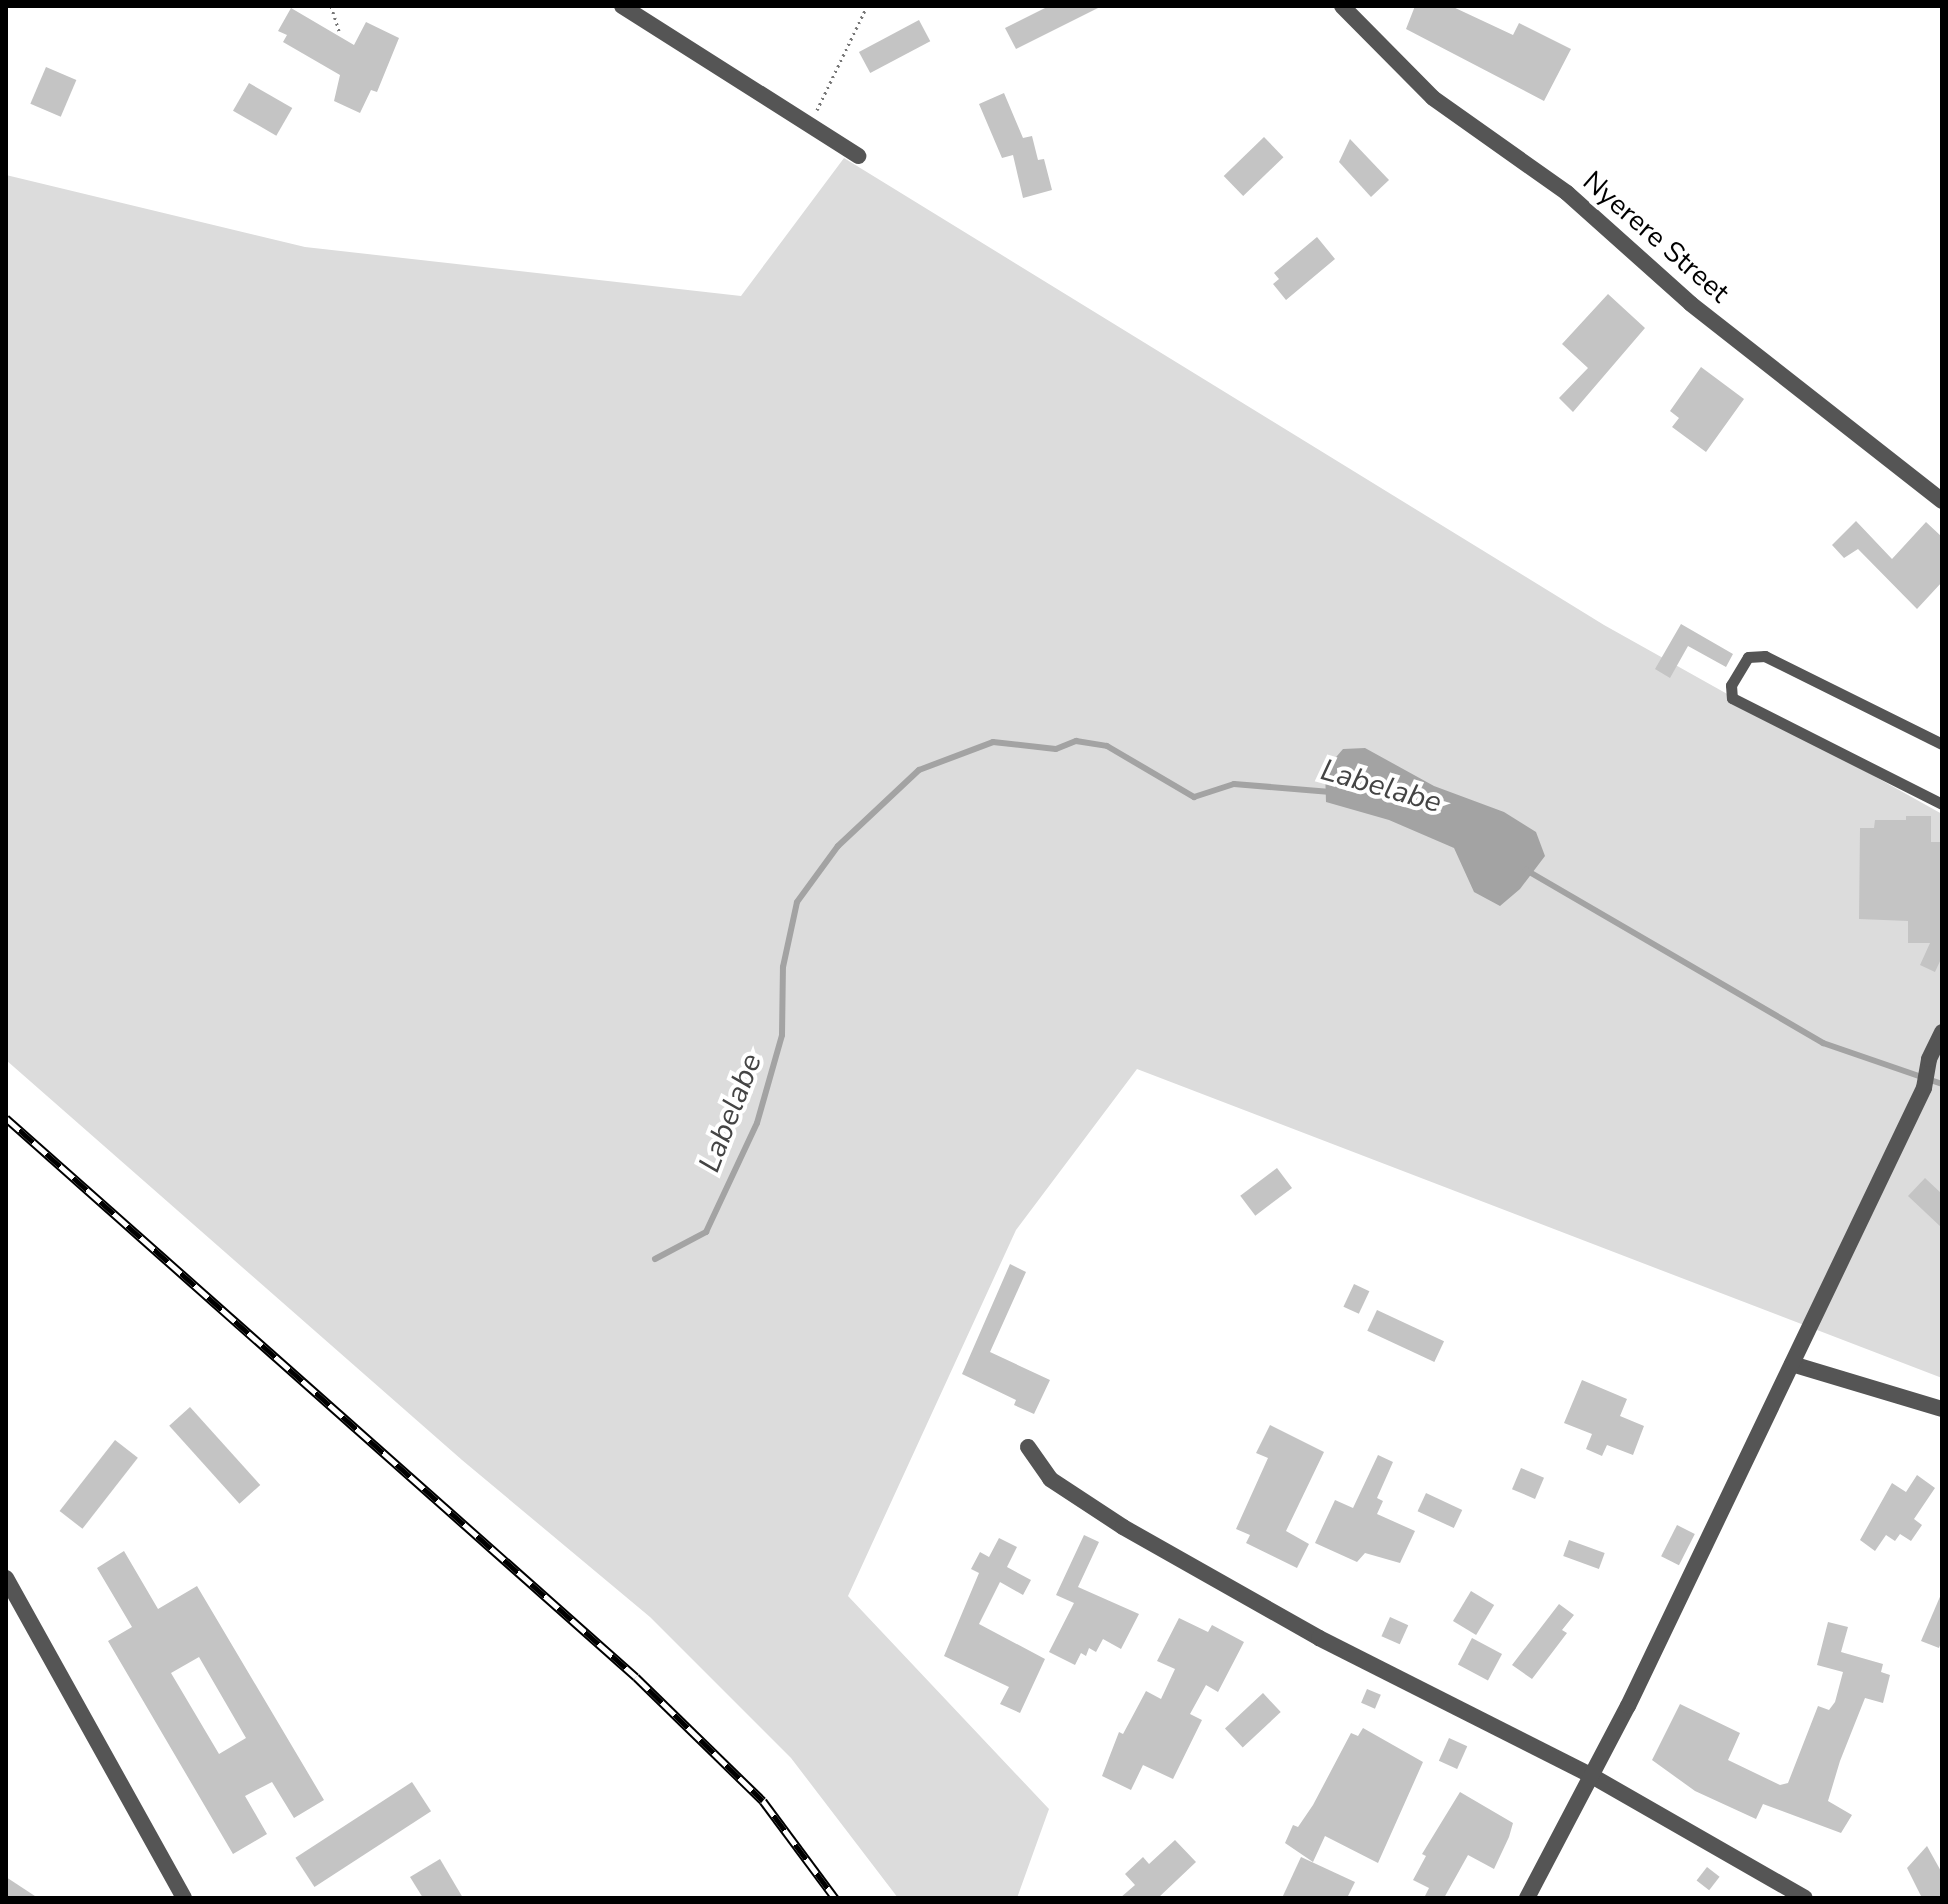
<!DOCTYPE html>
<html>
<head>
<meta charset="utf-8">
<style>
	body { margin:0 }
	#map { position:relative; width:1948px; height:1904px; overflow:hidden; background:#fff; font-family:"Nunito Sans",sans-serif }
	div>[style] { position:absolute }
	.green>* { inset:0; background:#dcdcdc }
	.water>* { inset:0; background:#a3a3a3 }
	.stream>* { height:6px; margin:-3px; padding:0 3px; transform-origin:3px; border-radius:3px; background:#a3a3a3 }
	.building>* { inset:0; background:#c4c4c4; transform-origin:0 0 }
	.path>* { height:3px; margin-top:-1.5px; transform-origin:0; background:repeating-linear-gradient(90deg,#777 0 2px,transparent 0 6px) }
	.lane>* { height:11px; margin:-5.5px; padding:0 5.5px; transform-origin:5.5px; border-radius:5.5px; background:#555 }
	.street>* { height:16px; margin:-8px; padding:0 8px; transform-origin:8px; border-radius:8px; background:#555 }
	.rail>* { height:9px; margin-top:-4.5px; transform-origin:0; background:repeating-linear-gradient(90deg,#fff 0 18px,#000 0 36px); box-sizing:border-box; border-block:2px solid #000 }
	span { translate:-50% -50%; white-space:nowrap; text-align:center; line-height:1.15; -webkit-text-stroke:8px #fff; paint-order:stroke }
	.street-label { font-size:28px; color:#000 }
	.water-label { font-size:30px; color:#444; font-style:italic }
	.frame { position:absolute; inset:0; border:8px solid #000; pointer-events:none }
</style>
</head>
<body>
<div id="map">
	<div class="green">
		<div style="clip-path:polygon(844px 158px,1604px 625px,1942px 814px,1942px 1378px,1137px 1069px,1016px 1230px,848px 1596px,1049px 1809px,1017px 1898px,898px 1898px,791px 1758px,650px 1617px,462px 1460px,6px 1060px,6px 175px,305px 247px,741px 296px)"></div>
	</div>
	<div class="water">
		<div style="clip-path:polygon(1365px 748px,1434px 786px,1504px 812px,1536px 832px,1545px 856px,1520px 889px,1500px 906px,1474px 892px,1454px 848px,1389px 820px,1326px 802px,1325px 770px,1343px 749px)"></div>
	</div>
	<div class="stream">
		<div style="left:1526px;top:870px;width:344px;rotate:30.2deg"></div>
		<div style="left:1823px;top:1043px;width:126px;rotate:19deg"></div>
		<div style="left:655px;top:1259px;width:58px;rotate:-27.9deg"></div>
		<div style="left:706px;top:1232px;width:120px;rotate:-64.9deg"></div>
		<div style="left:757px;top:1123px;width:91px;rotate:-74.1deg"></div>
		<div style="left:782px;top:1035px;width:68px;rotate:-89.2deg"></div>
		<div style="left:783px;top:967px;width:66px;rotate:-77.8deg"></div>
		<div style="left:797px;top:902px;width:69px;rotate:-53.8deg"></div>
		<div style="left:838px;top:846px;width:111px;rotate:-43.2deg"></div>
		<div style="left:919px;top:770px;width:79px;rotate:-20.7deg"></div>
		<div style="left:993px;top:742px;width:63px;rotate:6.3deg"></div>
		<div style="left:1056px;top:749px;width:22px;rotate:-22deg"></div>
		<div style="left:1076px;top:741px;width:31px;rotate:9deg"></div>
		<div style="left:1107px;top:746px;width:101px;rotate:30.4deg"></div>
		<div style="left:1194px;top:797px;width:42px;rotate:-18deg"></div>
		<div style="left:1234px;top:784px;width:97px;rotate:4.7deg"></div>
	</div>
	<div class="building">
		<div style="clip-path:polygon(1049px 6px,1102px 6px,1016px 49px,1005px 28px)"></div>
		<div style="clip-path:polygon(1415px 6px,1451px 6px,1513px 35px,1519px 23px,1571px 49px,1544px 101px,1406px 29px)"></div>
		<div style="clip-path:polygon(291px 8px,354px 45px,366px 22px,399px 38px,377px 92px,371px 90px,360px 113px,334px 101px,340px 75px,283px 42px,287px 35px,278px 31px)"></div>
		<div style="left:919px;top:20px;width:24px;height:68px;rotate:62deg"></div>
		<div style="left:46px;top:67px;width:33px;height:40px;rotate:23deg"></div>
		<div style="left:249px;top:83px;width:50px;height:32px;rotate:30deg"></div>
		<div style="clip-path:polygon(1004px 93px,1023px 138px,1032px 136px,1038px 160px,1044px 159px,1052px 190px,1023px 198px,1013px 155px,1002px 158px,979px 104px)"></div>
		<div style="left:1264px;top:137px;width:28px;height:56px;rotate:46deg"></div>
		<div style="clip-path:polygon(1350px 139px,1389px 180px,1371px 197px,1339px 162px)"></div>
		<div style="clip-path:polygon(1317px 237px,1335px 259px,1286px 300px,1273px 284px,1279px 279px,1274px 273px)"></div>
		<div style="clip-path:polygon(1608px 294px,1645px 328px,1573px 412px,1559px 398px,1588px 368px,1562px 344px)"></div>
		<div style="clip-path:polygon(1701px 367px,1744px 399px,1706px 452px,1672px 427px,1679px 418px,1670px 411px)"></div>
		<div style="clip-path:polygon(1856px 521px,1892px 559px,1926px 522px,1942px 537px,1942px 582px,1917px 609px,1858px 549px,1844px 558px,1832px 545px)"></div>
		<div style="clip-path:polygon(1681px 624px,1733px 654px,1726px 667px,1688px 646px,1670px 678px,1655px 669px)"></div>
		<div style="clip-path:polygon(1906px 816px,1931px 816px,1931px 842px,1942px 842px,1942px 957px,1935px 972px,1920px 965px,1930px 943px,1908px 943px,1908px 921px,1859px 919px,1860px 828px,1874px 828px,1875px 820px,1906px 820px)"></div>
		<div style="left:1277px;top:1168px;width:25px;height:46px;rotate:53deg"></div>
		<div style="clip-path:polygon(1925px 1178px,1942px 1194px,1942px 1228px,1908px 1196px)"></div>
		<div style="clip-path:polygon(1010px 1264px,1026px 1272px,990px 1352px,1050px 1380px,1034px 1414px,1014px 1405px,1016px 1400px,962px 1374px)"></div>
		<div style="left:1354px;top:1284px;width:17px;height:25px;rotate:25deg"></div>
		<div style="left:1377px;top:1310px;width:74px;height:23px;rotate:25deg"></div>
		<div style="clip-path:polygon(1582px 1380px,1627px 1399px,1620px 1416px,1644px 1426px,1633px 1455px,1607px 1445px,1602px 1456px,1586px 1449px,1592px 1434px,1564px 1423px)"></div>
		<div style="left:190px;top:1407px;width:105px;height:28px;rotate:48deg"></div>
		<div style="clip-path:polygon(1270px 1425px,1324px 1452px,1286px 1531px,1309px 1544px,1297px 1568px,1246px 1543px,1250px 1535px,1236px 1529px,1268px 1458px,1256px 1453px)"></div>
		<div style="left:115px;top:1440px;width:29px;height:90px;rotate:38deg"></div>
		<div style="clip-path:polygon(1378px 1455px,1393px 1462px,1377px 1498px,1383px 1501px,1377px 1514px,1415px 1531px,1400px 1563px,1365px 1553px,1357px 1562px,1315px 1543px,1335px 1500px,1353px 1508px)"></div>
		<div style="left:1521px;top:1468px;width:25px;height:23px;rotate:23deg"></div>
		<div style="clip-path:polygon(1917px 1475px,1935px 1488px,1914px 1519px,1922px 1525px,1911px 1541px,1900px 1534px,1895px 1541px,1886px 1535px,1875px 1551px,1860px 1540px,1892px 1483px,1906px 1492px)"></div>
		<div style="left:1426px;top:1493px;width:40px;height:20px;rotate:25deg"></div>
		<div style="left:1677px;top:1525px;width:20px;height:35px;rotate:27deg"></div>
		<div style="clip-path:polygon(1084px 1535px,1099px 1542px,1078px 1587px,1139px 1614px,1121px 1649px,1103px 1639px,1096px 1652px,1089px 1648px,1086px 1656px,1081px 1653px,1075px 1665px,1049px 1652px,1074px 1603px,1056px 1595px)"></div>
		<div style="clip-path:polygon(999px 1538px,1017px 1547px,1007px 1567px,1031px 1580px,1023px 1595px,1000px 1582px,979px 1624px,1045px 1659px,1020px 1713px,1000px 1704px,1009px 1687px,944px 1656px,979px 1573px,971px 1569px,980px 1552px,989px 1557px)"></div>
		<div style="left:1569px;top:1540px;width:38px;height:17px;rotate:20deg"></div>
		<div style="clip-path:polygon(evenodd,124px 1551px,158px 1609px,197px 1586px,324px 1800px,294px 1818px,272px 1782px,245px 1796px,267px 1834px,233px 1854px,108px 1641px,132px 1627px,97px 1568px,124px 1551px,199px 1657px,246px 1738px,219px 1754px,171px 1673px,199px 1657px)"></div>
		<div style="left:1471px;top:1591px;width:27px;height:35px;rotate:31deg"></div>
		<div style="clip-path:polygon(1942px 1592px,1942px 1640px,1939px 1648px,1921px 1641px)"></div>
		<div style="clip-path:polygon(1559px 1604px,1574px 1615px,1562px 1630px,1567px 1633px,1532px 1679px,1512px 1665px)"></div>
		<div style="left:1390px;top:1617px;width:20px;height:21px;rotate:24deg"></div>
		<div style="clip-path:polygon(1179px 1618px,1208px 1632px,1212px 1625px,1244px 1642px,1218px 1692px,1206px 1685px,1190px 1714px,1202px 1720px,1173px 1779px,1143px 1765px,1131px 1790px,1102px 1776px,1119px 1732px,1123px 1734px,1146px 1691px,1161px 1699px,1175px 1669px,1157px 1661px)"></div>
		<div style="clip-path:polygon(1828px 1622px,1848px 1627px,1841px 1652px,1883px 1664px,1881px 1672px,1890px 1675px,1883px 1703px,1865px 1698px,1840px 1761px,1828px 1801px,1852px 1815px,1841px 1833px,1763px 1804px,1756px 1819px,1695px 1791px,1652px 1760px,1680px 1704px,1740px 1733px,1728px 1760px,1780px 1785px,1788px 1783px,1818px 1706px,1829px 1710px,1835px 1702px,1843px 1672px,1817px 1665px)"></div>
		<div style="left:1472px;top:1638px;width:34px;height:30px;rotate:28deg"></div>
		<div style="left:1367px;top:1689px;width:15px;height:15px;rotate:23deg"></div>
		<div style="left:1263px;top:1693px;width:26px;height:52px;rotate:47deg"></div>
		<div style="clip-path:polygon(1363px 1728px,1423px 1762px,1378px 1863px,1325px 1836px,1313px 1862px,1285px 1843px,1293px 1825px,1298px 1827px,1313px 1805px,1351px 1733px,1358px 1736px)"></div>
		<div style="left:1449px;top:1738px;width:20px;height:25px;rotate:24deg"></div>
		<div style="left:412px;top:1782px;width:35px;height:139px;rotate:57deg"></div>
		<div style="clip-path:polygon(1460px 1792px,1513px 1823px,1509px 1837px,1494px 1869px,1468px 1855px,1444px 1898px,1424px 1898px,1429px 1888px,1413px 1880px,1426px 1856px,1422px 1854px)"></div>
		<div style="clip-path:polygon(1175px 1840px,1196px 1862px,1158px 1898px,1120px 1898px,1135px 1885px,1125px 1874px,1143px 1857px,1149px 1864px)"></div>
		<div style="clip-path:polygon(1927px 1846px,1942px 1873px,1942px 1898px,1922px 1898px,1907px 1868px)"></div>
		<div style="clip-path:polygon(1301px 1857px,1355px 1882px,1347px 1898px,1282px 1898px)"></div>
		<div style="clip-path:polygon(440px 1859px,463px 1898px,423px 1898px,410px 1877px)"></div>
		<div style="left:1707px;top:1867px;width:16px;height:17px;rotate:38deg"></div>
		<div style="clip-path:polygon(6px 1877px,38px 1898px,6px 1898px)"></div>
	</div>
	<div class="path">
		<div style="left:331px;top:6px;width:26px;rotate:72deg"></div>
		<div style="left:817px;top:110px;width:115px;rotate:-64.3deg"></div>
	</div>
	<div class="lane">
		<div style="left:1942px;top:744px;width:198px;rotate:-153.6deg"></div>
		<div style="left:1765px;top:656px;width:17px;rotate:177deg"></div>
		<div style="left:1748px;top:657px;width:33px;rotate:121deg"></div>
		<div style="left:1731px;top:685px;width:13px;rotate:86deg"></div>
		<div style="left:1732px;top:698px;width:235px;rotate:26.8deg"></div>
	</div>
	<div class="street">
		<div style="left:622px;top:6px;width:280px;rotate:32.4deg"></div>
		<div style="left:1342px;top:6px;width:129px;rotate:45.3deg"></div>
		<div style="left:1433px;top:98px;width:164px;rotate:35.3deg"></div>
		<div style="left:1567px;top:193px;width:166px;rotate:41.8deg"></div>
		<div style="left:1691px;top:304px;width:319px;rotate:38.1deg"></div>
		<div style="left:1792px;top:1364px;width:157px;rotate:16.7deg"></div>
		<div style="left:1028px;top:1447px;width:39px;rotate:55deg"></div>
		<div style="left:1050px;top:1479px;width:87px;rotate:33.3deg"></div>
		<div style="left:1123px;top:1527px;width:225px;rotate:29.5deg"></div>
		<div style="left:1319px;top:1638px;width:306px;rotate:26.8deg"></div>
		<div style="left:1592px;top:1776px;width:245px;rotate:29.8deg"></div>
		<div style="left:6px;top:1578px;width:366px;rotate:60.9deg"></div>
		<div style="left:1527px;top:1898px;width:217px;rotate:-62.3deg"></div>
		<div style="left:1628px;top:1706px;width:685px;rotate:-64.41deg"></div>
		<div style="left:1924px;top:1088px;width:29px;rotate:-80deg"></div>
		<div style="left:1929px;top:1059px;width:30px;rotate:-64deg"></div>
	</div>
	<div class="rail">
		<div style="left:6px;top:1118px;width:842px;rotate:41.58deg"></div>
		<div style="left:636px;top:1677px;width:177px;rotate:44.3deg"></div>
		<div style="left:763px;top:1801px;width:121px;rotate:53.4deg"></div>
	</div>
	<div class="street-label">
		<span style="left:1656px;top:237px;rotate:41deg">Nyerere Street</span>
	</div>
	<div class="water-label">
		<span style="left:1381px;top:787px;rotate:16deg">Labelabe</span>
		<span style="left:731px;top:1113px;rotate:-69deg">Labelabe</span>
	</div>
	<div class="frame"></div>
</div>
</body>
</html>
